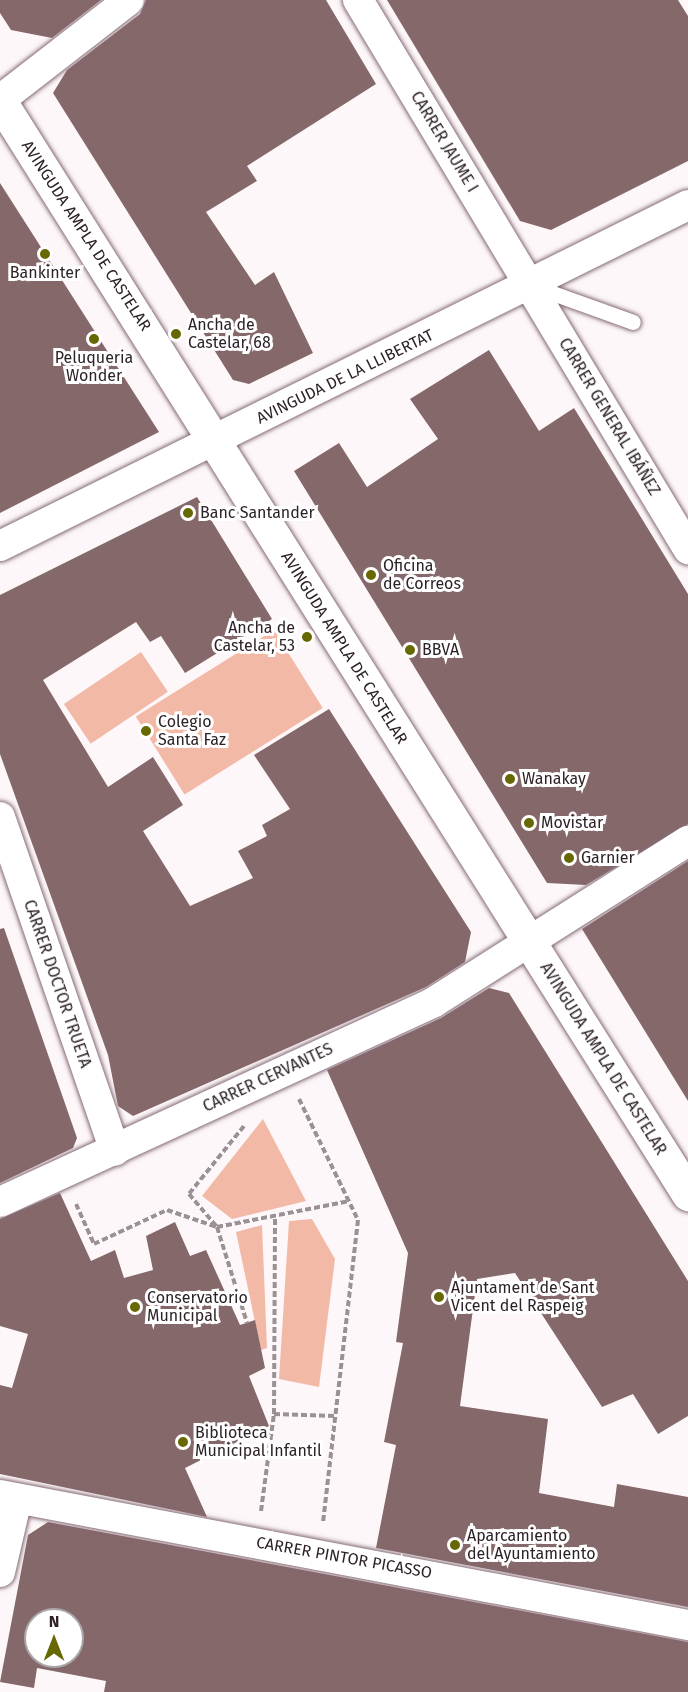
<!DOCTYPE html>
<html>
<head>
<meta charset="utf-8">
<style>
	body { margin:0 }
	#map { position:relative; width:688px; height:1692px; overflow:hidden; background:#fdf7f9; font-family:"Fira Sans",sans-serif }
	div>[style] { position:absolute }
	.green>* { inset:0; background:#f3b9a7; transform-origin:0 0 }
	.building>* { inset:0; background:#85686a }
	.path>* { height:4px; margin-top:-2px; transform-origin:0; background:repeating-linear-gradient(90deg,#9a9195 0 6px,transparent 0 9px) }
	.roads { filter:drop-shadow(0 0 2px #856b76) drop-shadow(0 0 2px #856b76) }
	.lane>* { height:15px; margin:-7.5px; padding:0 7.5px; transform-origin:7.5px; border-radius:7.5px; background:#fff }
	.street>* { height:30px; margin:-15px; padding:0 15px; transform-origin:15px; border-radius:15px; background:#fff }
	.secondary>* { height:33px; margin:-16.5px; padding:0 16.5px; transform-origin:16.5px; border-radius:16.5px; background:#fff }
	.dots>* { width:16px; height:16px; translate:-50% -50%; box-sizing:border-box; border:3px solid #fff; border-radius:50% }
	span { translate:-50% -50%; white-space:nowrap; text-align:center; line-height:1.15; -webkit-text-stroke:6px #fff; paint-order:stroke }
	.street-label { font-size:16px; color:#2d2227 }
	.poi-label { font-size:16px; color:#2d2227 }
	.left { translate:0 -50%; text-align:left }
	.right { translate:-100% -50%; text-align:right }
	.north { position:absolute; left:24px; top:1608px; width:60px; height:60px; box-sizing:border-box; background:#fff; border:2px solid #aba7a9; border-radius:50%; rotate:0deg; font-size:16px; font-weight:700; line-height:24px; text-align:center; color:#2d2227 }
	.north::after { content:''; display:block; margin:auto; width:21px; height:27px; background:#686802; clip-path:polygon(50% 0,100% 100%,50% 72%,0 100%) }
</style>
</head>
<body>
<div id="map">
	<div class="green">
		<div style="left:274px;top:630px;width:92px;height:163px;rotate:58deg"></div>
		<div style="left:141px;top:652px;width:48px;height:93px;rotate:56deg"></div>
		<div style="clip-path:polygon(263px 1119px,306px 1201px,232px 1219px,202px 1196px)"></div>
		<div style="clip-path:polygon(312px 1219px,335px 1259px,319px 1387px,279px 1379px,289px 1221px)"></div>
		<div style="clip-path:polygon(262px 1225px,267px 1348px,261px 1350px,236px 1232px)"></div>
	</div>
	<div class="building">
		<div style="clip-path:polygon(0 0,101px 0,52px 38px,11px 30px,0 13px)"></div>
		<div style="clip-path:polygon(146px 0,326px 0,376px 84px,247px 166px,257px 181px,206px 212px,255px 285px,274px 272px,313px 353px,249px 384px,233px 380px,53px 93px,67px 70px,140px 14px)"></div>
		<div style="clip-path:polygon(387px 0,678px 0,688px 16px,688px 161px,551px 230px,520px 221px)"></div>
		<div style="clip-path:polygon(0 183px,159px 432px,0 513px)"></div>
		<div style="clip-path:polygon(489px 350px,539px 431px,574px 408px,688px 594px,688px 824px,586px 885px,547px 883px,294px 471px,339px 443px,367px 487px,438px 439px,410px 399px)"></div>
		<div style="clip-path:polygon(197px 497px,272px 619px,185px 673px,161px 636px,150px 642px,136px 622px,43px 680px,108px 787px,153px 757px,183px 805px,143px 831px,190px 906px,253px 878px,238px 851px,267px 836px,262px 825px,290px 809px,254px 755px,329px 709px,471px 932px,465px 962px,426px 987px,133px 1116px,118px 1106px,108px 1055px,0 754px,0 595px)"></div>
		<div style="clip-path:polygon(688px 861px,688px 1101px,582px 929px)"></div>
		<div style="clip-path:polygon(4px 928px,77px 1138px,73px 1148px,0 1183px,0 929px)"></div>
		<div style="clip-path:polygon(489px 988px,509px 993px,688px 1281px,688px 1416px,658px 1434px,633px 1394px,602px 1407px,515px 1273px,477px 1279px,460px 1406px,548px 1419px,539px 1493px,614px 1507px,617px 1484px,688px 1497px,688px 1607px,376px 1548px,396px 1445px,384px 1442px,403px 1343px,396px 1342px,408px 1253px,327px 1070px,441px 1018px)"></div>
		<div style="clip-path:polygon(60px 1193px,91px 1261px,115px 1250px,124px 1278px,153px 1270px,146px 1236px,175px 1222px,190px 1256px,206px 1250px,240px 1325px,255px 1320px,265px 1368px,249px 1376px,269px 1426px,185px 1468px,207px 1517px,0 1474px,0 1385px,12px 1388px,28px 1334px,0 1326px,0 1219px)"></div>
		<div style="clip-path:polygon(evenodd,48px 1522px,688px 1642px,688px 1692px,104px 1692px,106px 1681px,37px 1668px,34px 1688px,0 1682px,28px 1535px,48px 1522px,36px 1620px,72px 1620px,72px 1656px,36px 1656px,36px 1620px)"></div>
	</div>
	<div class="path">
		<div style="left:299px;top:1099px;width:135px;rotate:64deg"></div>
		<div style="left:358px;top:1220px;width:305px;rotate:96.6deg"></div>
		<div style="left:244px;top:1126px;width:87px;rotate:129deg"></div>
		<div style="left:189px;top:1194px;width:43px;rotate:49.7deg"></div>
		<div style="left:217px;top:1227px;width:101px;rotate:72.6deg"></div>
		<div style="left:76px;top:1204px;width:44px;rotate:65.8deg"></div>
		<div style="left:94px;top:1244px;width:81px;rotate:-25deg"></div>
		<div style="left:167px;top:1210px;width:53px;rotate:18.8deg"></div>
		<div style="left:217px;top:1227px;width:135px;rotate:-11.1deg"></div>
		<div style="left:274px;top:1414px;width:61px;rotate:1.9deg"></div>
		<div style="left:261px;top:1511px;width:98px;rotate:-82.4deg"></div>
		<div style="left:274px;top:1414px;width:198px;rotate:-89.7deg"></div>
	</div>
	<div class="roads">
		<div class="lane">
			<div style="left:533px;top:286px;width:106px;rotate:19.8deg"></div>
		</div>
		<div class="street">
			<div style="left:358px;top:0;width:641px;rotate:58.99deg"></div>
			<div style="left:0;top:100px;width:163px;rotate:-37.8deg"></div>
			<div style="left:0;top:546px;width:768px;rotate:-26.36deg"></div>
			<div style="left:0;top:817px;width:353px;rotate:71deg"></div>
			<div style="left:0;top:1202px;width:478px;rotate:-24.7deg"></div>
			<div style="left:434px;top:1002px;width:301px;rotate:-32.4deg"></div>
			<div style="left:0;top:1495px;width:700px;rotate:10.7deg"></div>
			<div style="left:0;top:1572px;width:75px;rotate:-76.9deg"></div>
		</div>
		<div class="secondary">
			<div style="left:0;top:101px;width:1292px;rotate:57.81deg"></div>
		</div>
	</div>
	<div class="dots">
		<div style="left:45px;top:254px;background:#686802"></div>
		<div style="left:176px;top:334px;background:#686802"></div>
		<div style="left:94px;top:339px;background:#686802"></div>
		<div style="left:188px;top:513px;background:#686802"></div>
		<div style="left:371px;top:575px;background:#686802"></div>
		<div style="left:307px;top:637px;background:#686802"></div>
		<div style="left:410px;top:650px;background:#686802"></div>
		<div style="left:146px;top:731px;background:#686802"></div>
		<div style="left:510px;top:779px;background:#686802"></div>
		<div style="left:529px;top:823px;background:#686802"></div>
		<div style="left:569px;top:858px;background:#686802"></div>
		<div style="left:439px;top:1297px;background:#686802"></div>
		<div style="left:135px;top:1307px;background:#686802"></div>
		<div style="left:183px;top:1442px;background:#686802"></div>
		<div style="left:455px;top:1545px;background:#686802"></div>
	</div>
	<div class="street-label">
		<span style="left:444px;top:142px;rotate:59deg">CARRER JAUME I</span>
		<span style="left:86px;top:236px;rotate:57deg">AVINGUDA AMPLA DE CASTELAR</span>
		<span style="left:345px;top:377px;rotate:-26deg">AVINGUDA DE LA LLIBERTAT</span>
		<span style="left:609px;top:417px;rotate:59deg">CARRER GENERAL IBÁÑEZ</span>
		<span style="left:344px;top:648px;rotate:58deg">AVINGUDA AMPLA DE CASTELAR</span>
		<span style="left:57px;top:984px;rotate:71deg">CARRER DOCTOR TRUETA</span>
		<span style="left:603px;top:1059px;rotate:58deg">AVINGUDA AMPLA DE CASTELAR</span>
		<span style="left:268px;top:1078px;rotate:-25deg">CARRER CERVANTES</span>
		<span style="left:344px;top:1558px;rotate:10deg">CARRER PINTOR PICASSO</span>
	</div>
	<div class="poi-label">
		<span style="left:45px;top:273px">Bankinter</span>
		<span class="left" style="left:188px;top:334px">Ancha de<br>Castelar, 68</span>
		<span style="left:94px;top:367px">Peluqueria<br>Wonder</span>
		<span class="left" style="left:200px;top:513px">Banc Santander</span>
		<span class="left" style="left:383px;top:575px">Oficina<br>de Correos</span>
		<span class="right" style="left:295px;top:637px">Ancha de<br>Castelar, 53</span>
		<span class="left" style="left:422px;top:650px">BBVA</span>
		<span class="left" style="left:158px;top:731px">Colegio<br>Santa Faz</span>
		<span class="left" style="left:522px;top:779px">Wanakay</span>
		<span class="left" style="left:541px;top:823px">Movistar</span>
		<span class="left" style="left:581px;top:858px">Garnier</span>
		<span class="left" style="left:451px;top:1297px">Ajuntament de Sant<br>Vicent del Raspeig</span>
		<span class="left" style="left:147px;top:1307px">Conservatorio<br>Municipal</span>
		<span class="left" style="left:195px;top:1442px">Biblioteca<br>Municipal Infantil</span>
		<span class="left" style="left:467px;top:1545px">Aparcamiento<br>del Ayuntamiento</span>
	</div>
	<div class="north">N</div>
</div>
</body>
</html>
